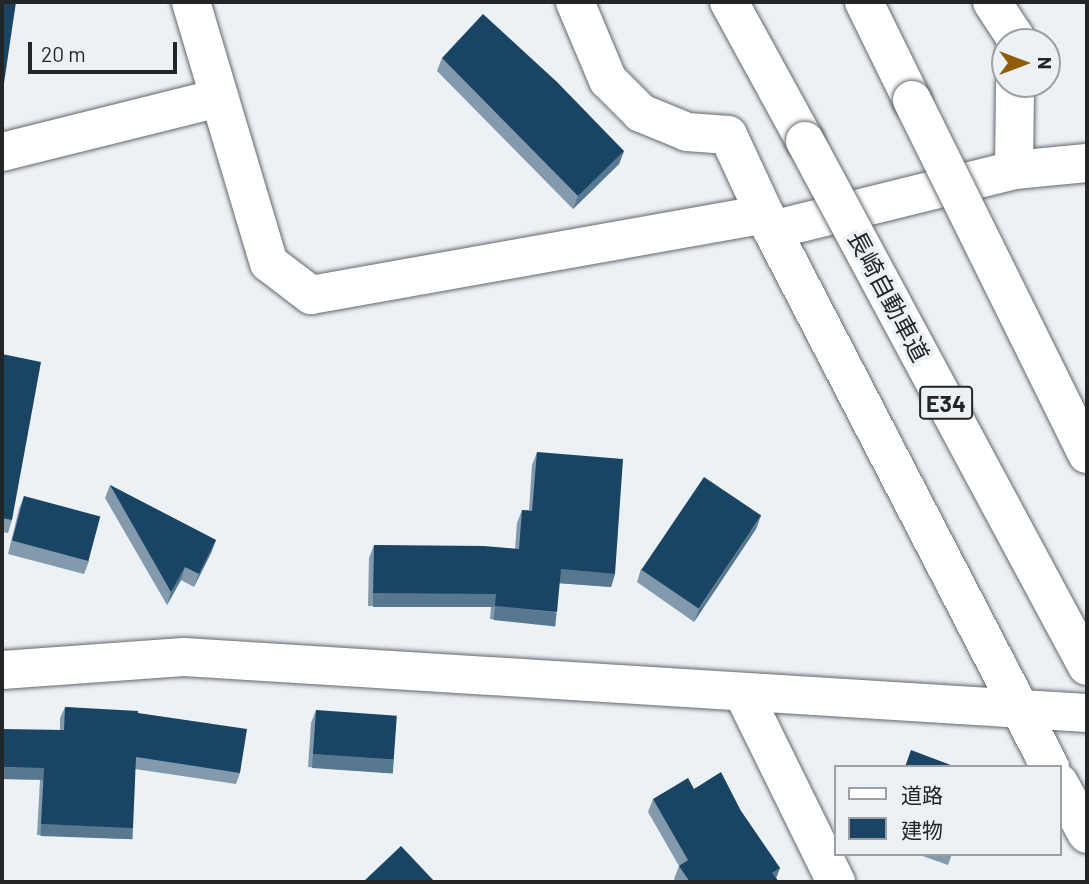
<!DOCTYPE html>
<html>
<head>
<meta charset="utf-8">
<style>
	body { margin:0 }
	#map { position:relative; width:1089px; height:884px; overflow:hidden; background:#ecf1f5; font-family:Barlow,"Noto Sans JP",sans-serif }
	div>[style] { position:absolute }
	.roads { filter:drop-shadow(0 0 2px #64686c) drop-shadow(0 0 2px #64686c) }
	.street>* { height:38px; margin:-19px; padding:0 19px; transform-origin:19px; border-radius:19px; background:#fff }
	.secondary>* { height:38px; margin:-19px; padding:0 19px; transform-origin:19px; border-radius:19px; background:#fff }
	.highway>* { height:38px; margin:-19px; padding:0 19px; transform-origin:19px; border-radius:19px; background:#fff }
	.bridges { filter:drop-shadow(0 0 2px #64686c) drop-shadow(0 0 2px #64686c) }
	.highway-bridge>* { height:38px; margin:-19px; padding:0 19px; transform-origin:19px; border-radius:19px; background:#fff }
	.wall>* { inset:0; background:#829aac }
	.shaded-wall>* { inset:0; background:#587890; transform-origin:0 0 }
	.building>* { inset:0; background:#194464; transform-origin:0 0 }
	span { translate:-50% -50%; white-space:nowrap; text-align:center; line-height:1.15; -webkit-text-stroke:7px #ecf1f5; paint-order:stroke }
	.shield-label span { padding:2px 5px; background:#ecf1f5; border:2px solid; border-radius:5px; -webkit-text-stroke-width:0 }
	.shield-label { font-size:23px; color:#242527; font-weight:700 }
	.street-label { font-size:24px; color:#242527 }
	.frame { position:absolute; inset:0; border:4px solid #242527; pointer-events:none }
	.legend { position:absolute; left:834px; top:765px; width:228px; height:91px; box-sizing:border-box; background:#ecf1f5; border:2px solid #9c9fa3; margin:0; padding:9px 12px; list-style:none; font-size:21px; color:#242527 }
	.legend li { display:flex; align-items:center; gap:14px; height:35px }
	.legend b { width:35px; border:2px solid #9c9fa3 }
	.north { position:absolute; left:991px; top:28px; width:70px; height:70px; box-sizing:border-box; background:#ecf1f5; border:2px solid #9c9fa3; border-radius:50%; rotate:90deg; font-size:19px; font-weight:700; line-height:28px; text-align:center; color:#242527 }
	.north::after { content:''; display:block; margin:auto; width:24px; height:32px; background:#8f5c0a; clip-path:polygon(50% 0,100% 100%,50% 72%,0 100%) }
	.scale { position:absolute; left:28px; top:42px; width:149px; height:32px; box-sizing:border-box; border:4px solid #242527; border-top:0; padding-left:9px; font-size:21px; line-height:24px; white-space:nowrap; color:#242527; -webkit-text-stroke:5px #ecf1f5; paint-order:stroke }
</style>
</head>
<body>
<div id="map">
	<div class="roads">
		<div class="street">
			<div style="left:191px;top:2px;width:272px;rotate:73.4deg"></div>
			<div style="left:269px;top:263px;width:53px;rotate:37.3deg"></div>
			<div style="left:311px;top:295px;width:461px;rotate:-10.1deg"></div>
			<div style="left:575px;top:2px;width:85px;rotate:67.1deg"></div>
			<div style="left:608px;top:80px;width:47px;rotate:45deg"></div>
			<div style="left:641px;top:113px;width:50px;rotate:22.4deg"></div>
			<div style="left:687px;top:132px;width:41px;rotate:4.2deg"></div>
			<div style="left:728px;top:135px;width:105px;rotate:65.1deg"></div>
			<div style="left:772px;top:230px;width:605px;rotate:62.63deg"></div>
			<div style="left:992px;top:2px;width:42px;rotate:56.7deg"></div>
			<div style="left:1015px;top:37px;width:5px;rotate:90deg"></div>
			<div style="left:2px;top:152px;width:224px;rotate:-14deg"></div>
			<div style="left:1014px;top:170px;width:73px;rotate:-5.5deg"></div>
			<div style="left:772px;top:230px;width:249px;rotate:-13.9deg"></div>
			<div style="left:1014px;top:170px;width:86px;rotate:-89.3deg"></div>
			<div style="left:743px;top:693px;width:211px;rotate:63.8deg"></div>
			<div style="left:1059px;top:783px;width:58px;rotate:61.2deg"></div>
		</div>
		<div class="secondary">
			<div style="left:2px;top:670px;width:182px;rotate:-4.1deg"></div>
			<div style="left:184px;top:657px;width:905px;rotate:3.55deg"></div>
		</div>
		<div class="highway">
			<div style="left:729px;top:2px;width:158px;rotate:61.3deg"></div>
			<div style="left:864px;top:2px;width:109px;rotate:63.9deg"></div>
		</div>
	</div>
	<div class="bridges">
		<div class="highway-bridge">
			<div style="left:912px;top:100px;width:395px;rotate:63.7deg"></div>
			<div style="left:805px;top:141px;width:596px;rotate:61.76deg"></div>
		</div>
	</div>
	<div class="wall">
		<div style="clip-path:polygon(442px 58px,624px 151px,619px 164px,573px 209px,437px 71px)"></div>
		<div style="clip-path:polygon(2px 354px,12px 520px,8px 533px,2px 532px)"></div>
		<div style="clip-path:polygon(537px 452px,615px 574px,611px 587px,559px 583px,552px 625px,490px 619px,491px 607px,368px 606px,369px 558px,374px 545px,515px 549px,517px 523px,522px 510px,529px 510px,532px 465px)"></div>
		<div style="clip-path:polygon(110px 485px,216px 540px,211px 553px,194px 587px,181px 580px,167px 605px,105px 498px)"></div>
		<div style="clip-path:polygon(24px 496px,89px 561px,84px 574px,8px 554px,19px 509px)"></div>
		<div style="clip-path:polygon(756px 529px,694px 622px,637px 582px,641px 569px)"></div>
		<div style="clip-path:polygon(65px 707px,138px 713px,240px 773px,236px 784px,135px 769px,128px 839px,37px 835px,40px 780px,2px 779px,60px 730px,60px 718px)"></div>
		<div style="clip-path:polygon(316px 710px,394px 760px,389px 773px,308px 767px,311px 723px)"></div>
		<div style="clip-path:polygon(694px 789px,741px 811px,780px 868px,776px 878px,779px 882px,676px 882px,674px 879px,679px 866px,648px 812px,653px 799px)"></div>
		<div style="clip-path:polygon(917px 854px,952px 854px,948px 865px)"></div>
	</div>
	<div class="shaded-wall">
		<div style="clip-path:polygon(624px 151px,619px 164px,573px 209px,578px 196px)"></div>
		<div style="clip-path:polygon(761px 516px,756px 529px,694px 622px,699px 609px)"></div>
		<div style="clip-path:polygon(216px 540px,211px 553px,194px 587px,199px 574px)"></div>
		<div style="clip-path:polygon(185px 567px,181px 580px,167px 605px,171px 592px)"></div>
		<div style="clip-path:polygon(561px 569px,615px 574px,611px 587px,556px 583px)"></div>
		<div style="left:373px;top:593px;width:123px;height:14px"></div>
		<div style="left:495px;top:606px;width:62px;height:14px;rotate:6deg"></div>
		<div style="left:313px;top:754px;width:81px;height:14px;rotate:4deg"></div>
		<div style="left:2px;top:767px;width:42px;height:12px;rotate:1deg"></div>
		<div style="left:41px;top:824px;width:92px;height:12px;rotate:2deg"></div>
		<div style="clip-path:polygon(780px 868px,775px 881px,772px 873px)"></div>
	</div>
	<div class="building">
		<div style="clip-path:polygon(2px 2px,16px 2px,4px 83px,2px 83px)"></div>
		<div style="clip-path:polygon(483px 14px,557px 82px,624px 151px,578px 196px,442px 58px)"></div>
		<div style="clip-path:polygon(2px 354px,41px 362px,12px 520px,2px 518px)"></div>
		<div style="clip-path:polygon(537px 452px,623px 459px,615px 574px,561px 569px,557px 612px,495px 606px,496px 594px,373px 593px,374px 545px,484px 546px,519px 549px,522px 510px,532px 511px)"></div>
		<div style="left:704px;top:477px;width:69px;height:112px;rotate:34deg"></div>
		<div style="clip-path:polygon(110px 485px,216px 540px,199px 574px,185px 567px,171px 592px)"></div>
		<div style="left:24px;top:496px;width:79px;height:46px;rotate:15deg"></div>
		<div style="clip-path:polygon(65px 707px,138px 711px,138px 713px,247px 729px,240px 773px,136px 757px,133px 828px,41px 824px,44px 768px,2px 767px,2px 729px,64px 730px)"></div>
		<div style="left:316px;top:710px;width:81px;height:44px;rotate:4deg"></div>
		<div style="clip-path:polygon(911px 750px,956px 767px,905px 767px)"></div>
		<div style="clip-path:polygon(721px 772px,741px 811px,780px 868px,772px 873px,779px 882px,690px 882px,679px 866px,688px 860px,653px 799px,688px 778px,694px 789px)"></div>
		<div style="clip-path:polygon(401px 846px,434px 881px,433px 882px,363px 882px)"></div>
	</div>
	<div class="shield-label">
		<span style="left:946px;top:403px">E34</span>
	</div>
	<div class="street-label">
		<span style="left:889px;top:296px;rotate:62deg">長崎自動車道</span>
	</div>
	<div class="frame"></div>
	<ul class="legend">
	<li><b style="height:9px;background:#fff"></b>道路</li>
	<li><b style="height:19px;background:#194464"></b>建物</li>
	</ul>
	<div class="north">N</div>
	<div class="scale">20 m</div>
</div>
</body>
</html>
